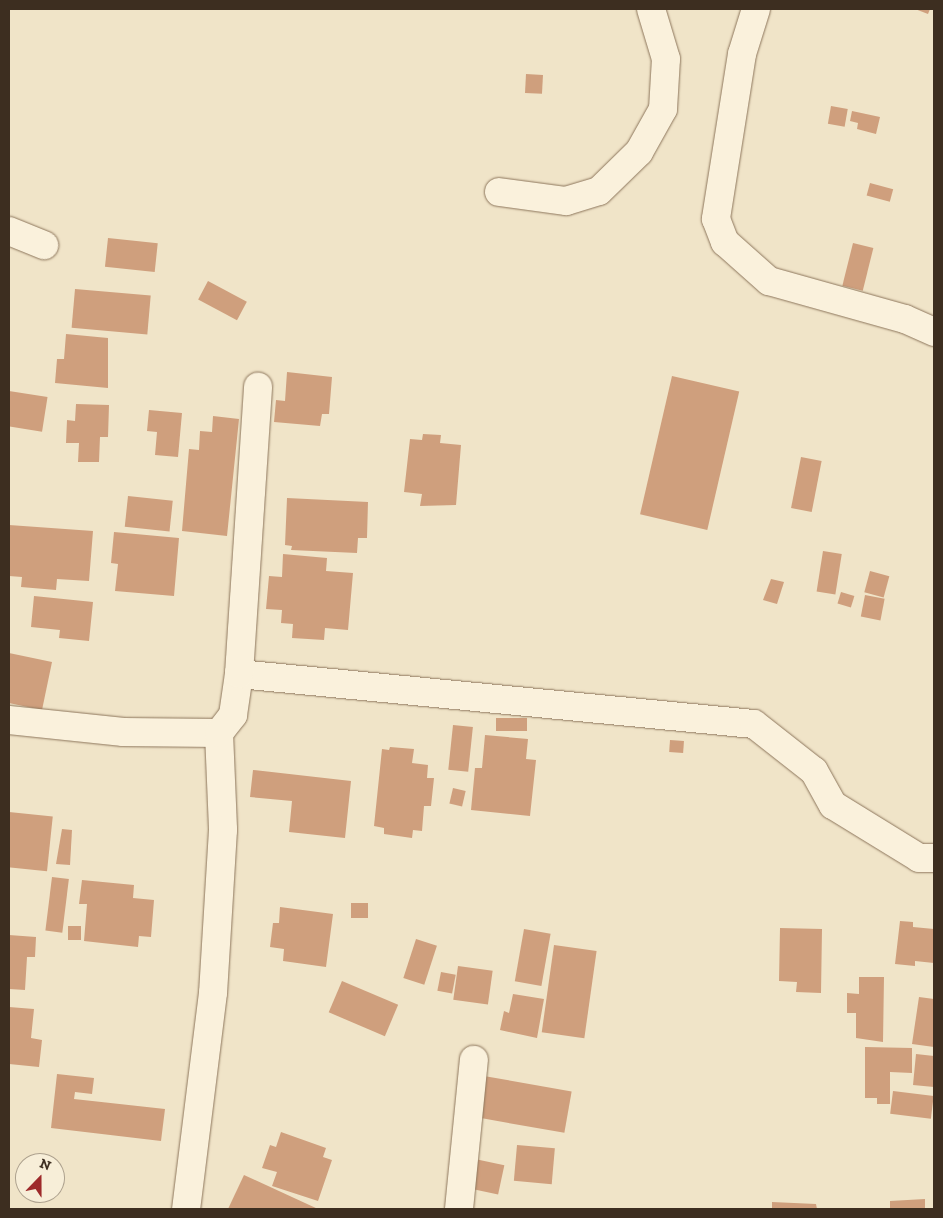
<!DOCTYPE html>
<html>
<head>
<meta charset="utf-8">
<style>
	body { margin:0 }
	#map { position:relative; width:943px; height:1218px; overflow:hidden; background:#f0e4c8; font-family:"Zilla Slab",serif }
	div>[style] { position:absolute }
	.building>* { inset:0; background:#cf9f7d; transform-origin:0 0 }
	.roads { filter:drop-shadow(0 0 1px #8d765c) drop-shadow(0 0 1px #8d765c) }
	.minor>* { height:28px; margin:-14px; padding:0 14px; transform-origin:14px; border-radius:14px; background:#faf1dc }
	span { translate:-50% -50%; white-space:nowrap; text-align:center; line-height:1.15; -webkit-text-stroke:4px #f7eed8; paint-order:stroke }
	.frame { position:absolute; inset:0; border:10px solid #3d2e20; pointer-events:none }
	.north { position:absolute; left:15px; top:1153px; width:50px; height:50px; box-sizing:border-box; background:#f7eed8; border:1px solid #ada18e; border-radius:50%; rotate:22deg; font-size:14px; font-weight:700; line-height:20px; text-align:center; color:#3d2e20 }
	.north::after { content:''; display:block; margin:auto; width:18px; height:22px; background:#9e2a2b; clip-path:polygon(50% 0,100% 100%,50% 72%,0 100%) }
</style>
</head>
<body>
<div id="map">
	<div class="building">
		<div style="clip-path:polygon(915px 9px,930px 9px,928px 14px)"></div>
		<div style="left:526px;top:74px;width:17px;height:19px;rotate:3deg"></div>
		<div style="left:831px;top:106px;width:17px;height:18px;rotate:10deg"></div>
		<div style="clip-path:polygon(852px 111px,880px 117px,876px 134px,857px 129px,858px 123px,850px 121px)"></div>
		<div style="left:870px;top:183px;width:24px;height:13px;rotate:15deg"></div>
		<div style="left:108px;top:238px;width:50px;height:29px;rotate:6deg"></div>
		<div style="left:853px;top:243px;width:21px;height:44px;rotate:14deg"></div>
		<div style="left:208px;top:281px;width:44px;height:21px;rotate:28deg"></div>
		<div style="left:75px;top:289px;width:76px;height:39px;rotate:5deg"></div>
		<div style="clip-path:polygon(66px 334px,108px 338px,108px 388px,55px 383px,57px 359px,64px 359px)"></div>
		<div style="clip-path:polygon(287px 372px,332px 377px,329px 414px,322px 414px,320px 426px,274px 422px,276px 400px,285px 401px)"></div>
		<div style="left:672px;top:376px;width:69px;height:142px;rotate:13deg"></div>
		<div style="left:9px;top:391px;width:39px;height:35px;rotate:9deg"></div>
		<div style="clip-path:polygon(76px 404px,109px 405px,108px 437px,100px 437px,99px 462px,78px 462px,79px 443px,66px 443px,67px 420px,75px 421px)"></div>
		<div style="clip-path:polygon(149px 410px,182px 413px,178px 457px,155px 455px,157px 432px,147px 431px)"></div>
		<div style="clip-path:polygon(213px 416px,239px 419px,227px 536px,182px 531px,189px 449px,199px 450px,200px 431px,212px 432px)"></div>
		<div style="clip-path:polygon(423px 434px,441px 435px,440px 443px,461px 445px,456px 505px,420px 506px,422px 494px,404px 492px,410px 439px,422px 440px)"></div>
		<div style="left:801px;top:457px;width:21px;height:52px;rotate:11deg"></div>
		<div style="left:128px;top:496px;width:45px;height:31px;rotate:6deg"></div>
		<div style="clip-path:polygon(287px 498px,368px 502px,367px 538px,358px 538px,357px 553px,291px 550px,292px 546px,285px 545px)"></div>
		<div style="clip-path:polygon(9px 525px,93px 531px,89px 581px,57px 579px,56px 590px,21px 587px,22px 577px,9px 576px)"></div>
		<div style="clip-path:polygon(114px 532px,179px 538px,174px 596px,115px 591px,118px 564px,111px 563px)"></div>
		<div style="left:823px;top:551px;width:19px;height:41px;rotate:9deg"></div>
		<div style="clip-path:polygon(283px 554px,327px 558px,326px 571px,353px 573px,348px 630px,325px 628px,324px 640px,292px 638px,293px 624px,281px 623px,282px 610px,266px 609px,269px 576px,282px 577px)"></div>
		<div style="left:870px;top:571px;width:20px;height:22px;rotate:15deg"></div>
		<div style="clip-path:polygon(771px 579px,784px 582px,777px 604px,763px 600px)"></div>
		<div style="left:841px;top:592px;width:14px;height:12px;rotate:17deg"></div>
		<div style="left:865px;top:595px;width:20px;height:22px;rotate:11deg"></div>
		<div style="clip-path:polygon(34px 596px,93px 602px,89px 641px,59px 638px,60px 630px,31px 627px)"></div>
		<div style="clip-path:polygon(9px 653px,52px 662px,42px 710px,9px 703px)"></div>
		<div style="left:496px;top:718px;width:31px;height:13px"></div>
		<div style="left:453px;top:725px;width:20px;height:45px;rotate:6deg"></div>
		<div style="clip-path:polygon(485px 735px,528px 739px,526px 759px,536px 760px,530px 816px,471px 810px,475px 768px,482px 768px)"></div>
		<div style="left:670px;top:740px;width:14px;height:12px;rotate:4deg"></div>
		<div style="clip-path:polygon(390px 747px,414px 749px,412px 763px,428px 765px,427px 778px,434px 778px,431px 806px,424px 806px,422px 831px,413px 830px,412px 838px,384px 834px,384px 828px,374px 826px,382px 749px,389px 750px)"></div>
		<div style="clip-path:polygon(253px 770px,351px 781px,345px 838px,289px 832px,292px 801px,250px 797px)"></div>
		<div style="left:453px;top:788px;width:13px;height:16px;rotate:13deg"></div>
		<div style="left:9px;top:812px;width:44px;height:55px;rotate:6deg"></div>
		<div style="clip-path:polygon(62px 829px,72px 830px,70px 865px,56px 864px)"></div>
		<div style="left:52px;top:877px;width:17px;height:54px;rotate:7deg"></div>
		<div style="clip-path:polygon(82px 880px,134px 885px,133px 898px,154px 900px,151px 937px,139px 936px,138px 947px,84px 941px,87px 904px,79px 904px)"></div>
		<div style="left:351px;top:903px;width:17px;height:15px"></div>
		<div style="clip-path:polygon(280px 907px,333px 914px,326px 967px,283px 961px,284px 949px,270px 947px,273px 923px,279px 923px)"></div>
		<div style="clip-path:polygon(900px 921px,913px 922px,913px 927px,934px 929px,934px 963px,915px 961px,915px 966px,895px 964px)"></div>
		<div style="left:68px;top:926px;width:13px;height:14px"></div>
		<div style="clip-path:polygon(780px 928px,822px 929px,821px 993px,796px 992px,797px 982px,779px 981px)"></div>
		<div style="left:524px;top:929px;width:27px;height:53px;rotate:10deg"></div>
		<div style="clip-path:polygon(9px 935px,36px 937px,35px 957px,27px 957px,25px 990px,9px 989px)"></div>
		<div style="left:416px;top:939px;width:22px;height:41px;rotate:18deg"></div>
		<div style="left:554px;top:945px;width:43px;height:88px;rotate:8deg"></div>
		<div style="left:458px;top:966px;width:35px;height:34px;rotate:8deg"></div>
		<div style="left:441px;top:972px;width:15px;height:19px;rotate:11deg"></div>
		<div style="clip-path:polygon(859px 977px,884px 977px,883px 1042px,856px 1038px,856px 1013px,847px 1013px,847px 993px,859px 994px)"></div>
		<div style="left:342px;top:981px;width:61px;height:34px;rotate:23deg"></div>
		<div style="clip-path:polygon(513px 994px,544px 999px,537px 1038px,500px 1030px,504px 1011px,509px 1013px)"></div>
		<div style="clip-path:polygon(919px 997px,934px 999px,934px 1047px,912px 1044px)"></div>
		<div style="clip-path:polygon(9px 1007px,34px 1009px,31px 1038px,42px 1040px,39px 1067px,9px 1064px)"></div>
		<div style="clip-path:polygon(865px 1047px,912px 1048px,912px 1073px,890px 1072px,890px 1104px,877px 1104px,877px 1098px,865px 1098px)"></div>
		<div style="clip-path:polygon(916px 1054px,934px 1056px,934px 1087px,913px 1085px)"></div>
		<div style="clip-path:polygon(57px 1074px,94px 1078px,92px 1094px,75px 1092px,74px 1099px,165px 1109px,161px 1141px,51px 1128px)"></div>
		<div style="left:484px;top:1076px;width:89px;height:42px;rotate:10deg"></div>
		<div style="left:893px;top:1091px;width:41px;height:23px;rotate:7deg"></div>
		<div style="clip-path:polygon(281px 1132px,326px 1148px,323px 1157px,332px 1160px,318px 1201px,272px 1186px,277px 1172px,262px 1168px,270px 1145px,276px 1147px)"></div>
		<div style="left:517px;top:1145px;width:38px;height:36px;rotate:5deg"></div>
		<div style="left:475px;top:1159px;width:30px;height:30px;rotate:12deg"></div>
		<div style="clip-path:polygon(244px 1175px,318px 1209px,228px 1209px)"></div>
		<div style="clip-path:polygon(925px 1199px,925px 1209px,890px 1209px,890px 1201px)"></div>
		<div style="clip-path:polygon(772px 1202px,816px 1204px,817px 1209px,772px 1209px)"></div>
	</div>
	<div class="roads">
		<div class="minor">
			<div style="left:756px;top:9px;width:47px;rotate:107.3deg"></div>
			<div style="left:742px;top:54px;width:167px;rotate:99deg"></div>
			<div style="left:716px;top:219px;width:25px;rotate:69deg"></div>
			<div style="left:725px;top:242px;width:59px;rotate:41.6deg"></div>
			<div style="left:769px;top:281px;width:141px;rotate:15.6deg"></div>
			<div style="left:905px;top:319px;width:32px;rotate:24deg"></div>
			<div style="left:499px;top:192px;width:68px;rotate:7.7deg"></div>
			<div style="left:566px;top:201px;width:34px;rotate:-17deg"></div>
			<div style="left:599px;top:191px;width:56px;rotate:-44.3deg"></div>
			<div style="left:639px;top:152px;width:49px;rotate:-60.8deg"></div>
			<div style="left:663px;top:109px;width:50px;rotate:-86.6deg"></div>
			<div style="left:666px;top:59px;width:52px;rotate:-106.7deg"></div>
			<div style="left:9px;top:231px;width:38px;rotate:22deg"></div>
			<div style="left:239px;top:674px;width:517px;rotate:5.55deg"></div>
			<div style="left:754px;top:724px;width:76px;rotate:38.1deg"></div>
			<div style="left:814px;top:771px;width:39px;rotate:61deg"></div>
			<div style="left:833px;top:805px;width:101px;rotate:31.6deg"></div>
			<div style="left:919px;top:858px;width:15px"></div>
			<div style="left:9px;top:720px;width:115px;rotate:6deg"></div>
			<div style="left:123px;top:732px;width:96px;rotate:0.6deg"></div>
			<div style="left:219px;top:733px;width:97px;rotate:87.6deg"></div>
			<div style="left:223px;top:830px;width:163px;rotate:93.5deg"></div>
			<div style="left:213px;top:993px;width:218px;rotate:97.1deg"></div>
			<div style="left:219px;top:733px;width:23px;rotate:-52deg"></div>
			<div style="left:233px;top:715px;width:41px;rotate:-81.7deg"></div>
			<div style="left:239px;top:674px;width:288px;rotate:-86.2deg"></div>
			<div style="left:459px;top:1209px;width:150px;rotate:-84.3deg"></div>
		</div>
	</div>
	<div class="frame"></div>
	<div class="north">N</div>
</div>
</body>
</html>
